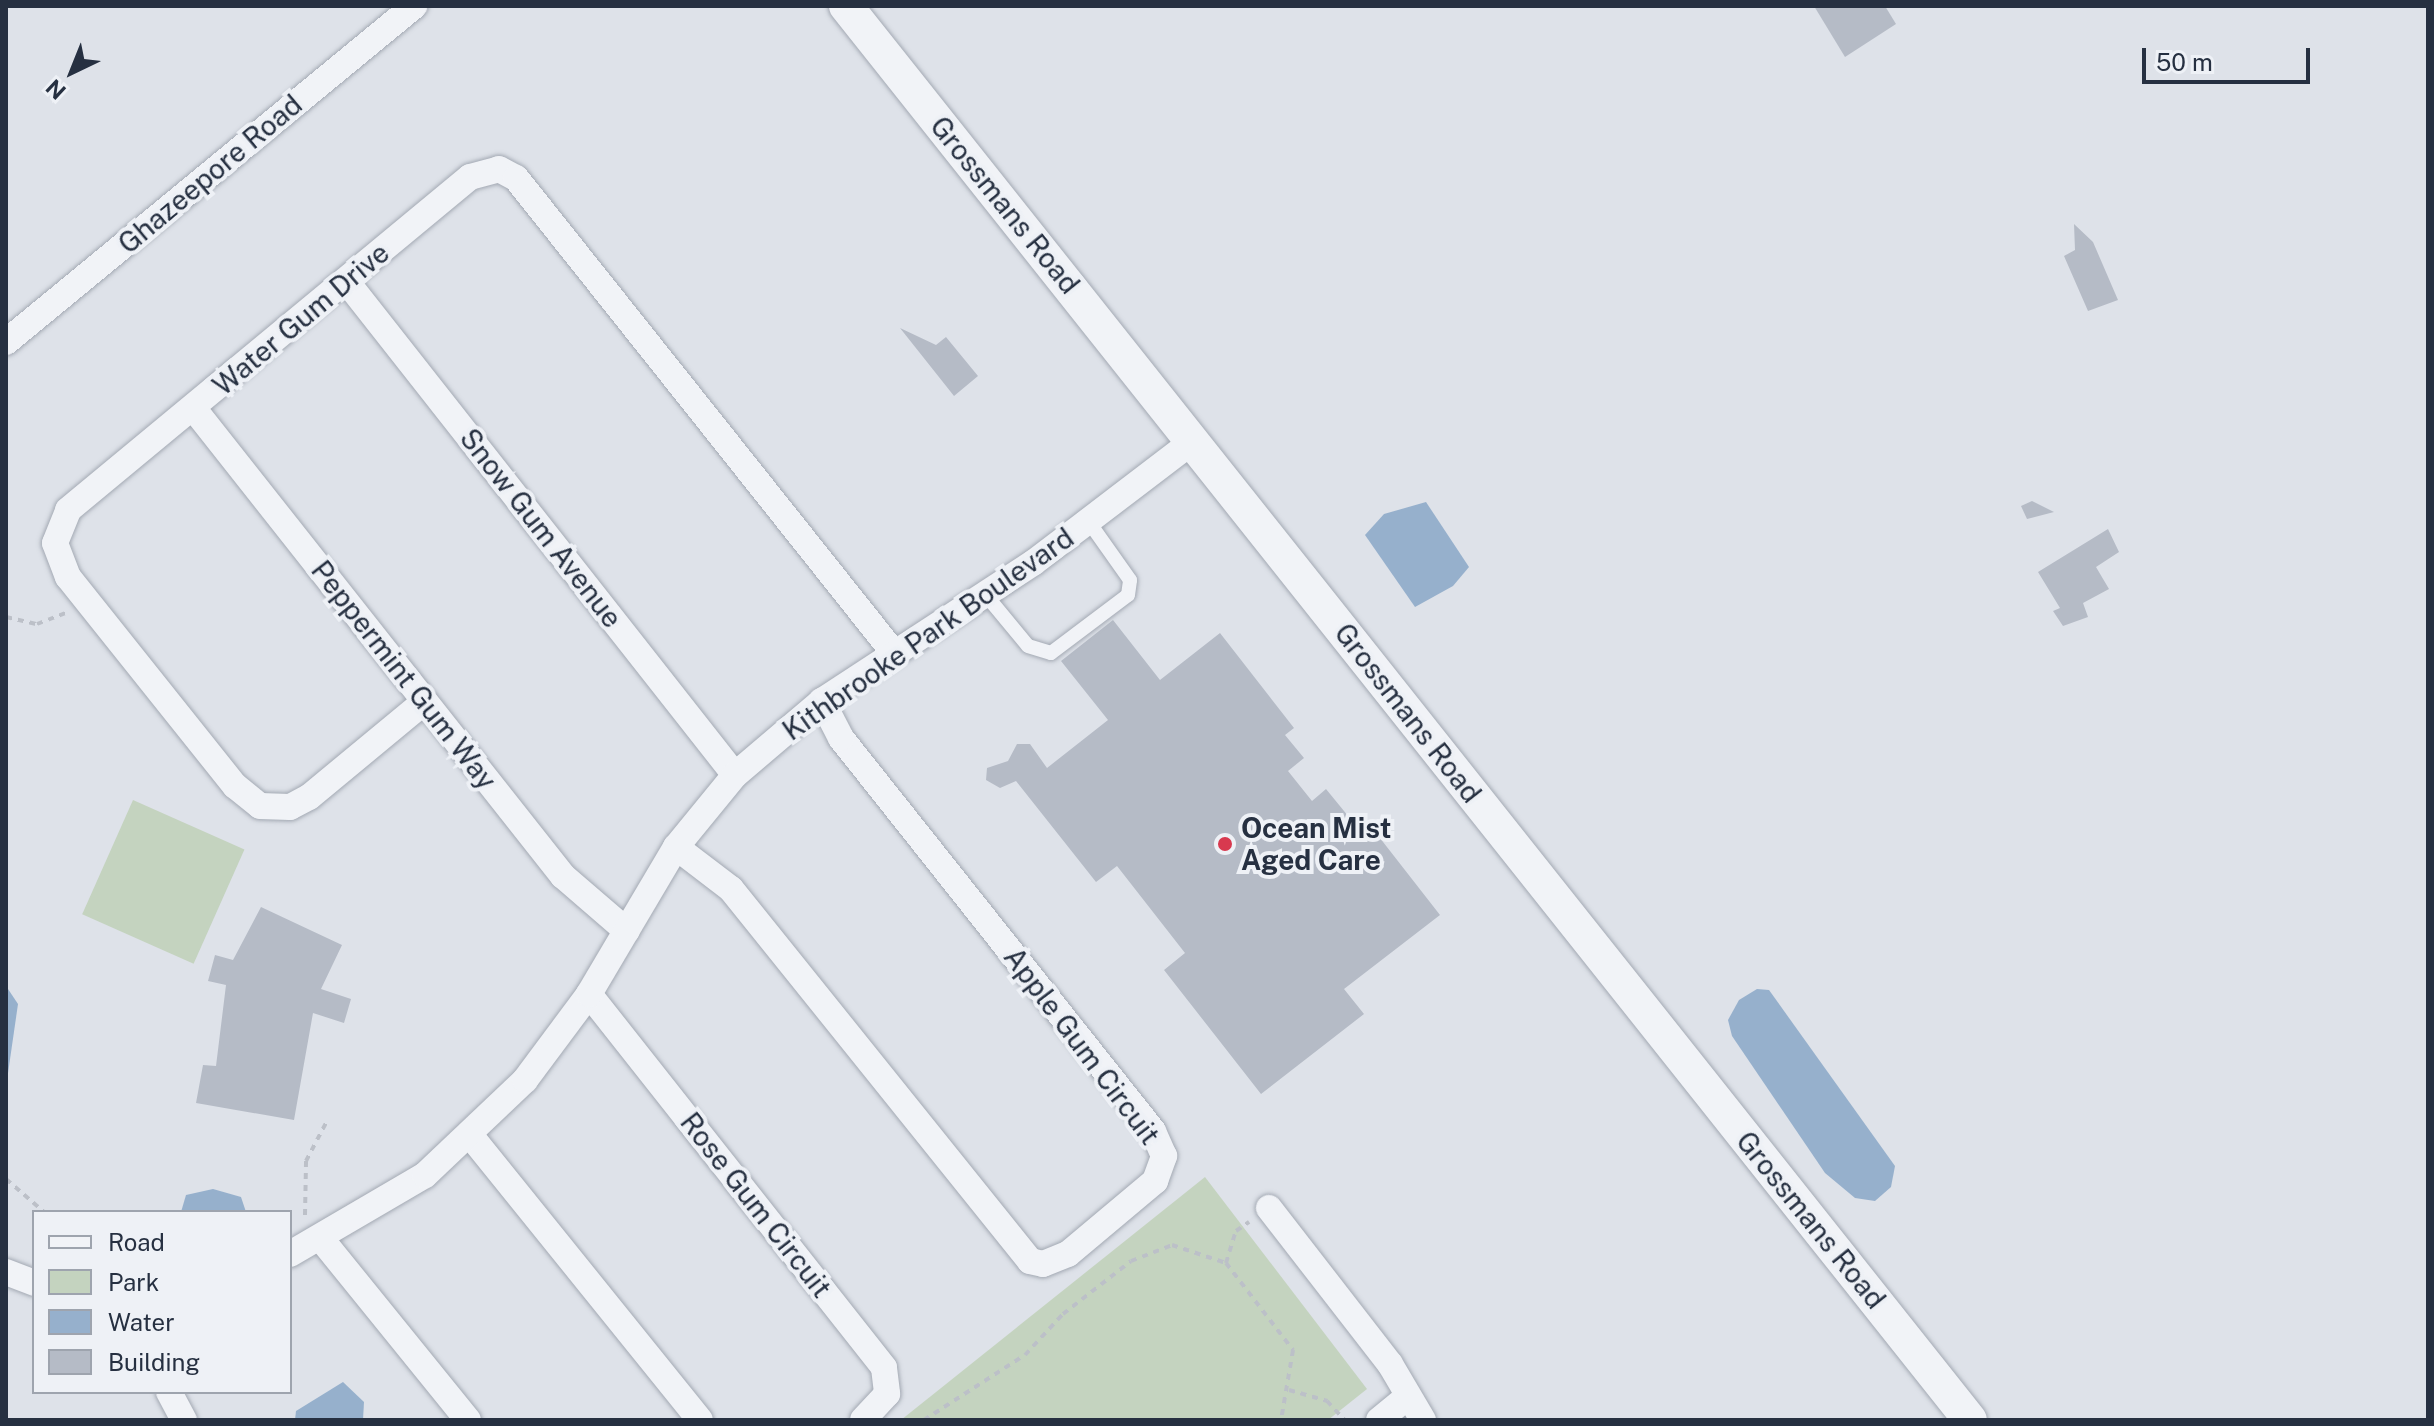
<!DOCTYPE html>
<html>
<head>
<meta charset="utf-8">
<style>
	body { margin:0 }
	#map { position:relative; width:2434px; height:1426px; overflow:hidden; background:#dee2e9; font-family:"Public Sans",sans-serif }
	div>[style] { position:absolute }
	.green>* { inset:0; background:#c4d3bf; transform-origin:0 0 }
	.water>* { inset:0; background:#96b0cc }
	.building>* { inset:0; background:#b5bbc6 }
	.path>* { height:4px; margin-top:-2px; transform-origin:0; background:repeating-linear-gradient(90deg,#bcc0c8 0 6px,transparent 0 12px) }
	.roads { filter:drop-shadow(0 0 2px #a3a9b3) drop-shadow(0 0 2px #a3a9b3) }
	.service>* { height:14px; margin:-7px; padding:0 7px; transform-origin:7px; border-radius:7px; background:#f1f3f7 }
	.minor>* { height:26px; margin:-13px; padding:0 13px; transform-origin:13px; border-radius:13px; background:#f1f3f7 }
	.tertiary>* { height:34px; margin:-17px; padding:0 17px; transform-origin:17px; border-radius:17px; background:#f1f3f7 }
	.dots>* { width:22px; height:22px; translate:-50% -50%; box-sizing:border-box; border:4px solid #eef1f6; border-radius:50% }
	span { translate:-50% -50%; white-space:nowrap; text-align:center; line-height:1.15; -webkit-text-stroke:8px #eef1f6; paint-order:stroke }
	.street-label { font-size:28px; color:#263041 }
	.poi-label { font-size:28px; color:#263041; font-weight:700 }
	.left { translate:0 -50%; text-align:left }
	.frame { position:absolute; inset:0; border:8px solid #263041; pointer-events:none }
	.legend { position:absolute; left:32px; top:1210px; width:260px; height:184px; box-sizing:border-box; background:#eef1f6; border:2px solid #9ea4ae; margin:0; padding:10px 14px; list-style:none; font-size:24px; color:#263041 }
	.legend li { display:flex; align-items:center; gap:16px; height:40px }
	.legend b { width:40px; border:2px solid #9ea4ae }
	.north { position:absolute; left:32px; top:32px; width:80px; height:80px; -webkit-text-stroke:6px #eef1f6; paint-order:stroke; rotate:223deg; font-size:22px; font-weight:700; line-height:32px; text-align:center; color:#263041 }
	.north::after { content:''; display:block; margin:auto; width:28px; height:36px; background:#263041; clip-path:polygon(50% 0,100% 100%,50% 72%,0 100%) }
	.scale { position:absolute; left:2142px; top:48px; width:168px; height:36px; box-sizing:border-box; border:4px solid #263041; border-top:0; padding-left:10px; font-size:24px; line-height:28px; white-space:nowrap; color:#263041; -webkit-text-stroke:6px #eef1f6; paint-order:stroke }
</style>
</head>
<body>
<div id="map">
	<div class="green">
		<div style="left:133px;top:800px;width:122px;height:125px;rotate:24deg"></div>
		<div style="clip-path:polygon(1205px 1177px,1367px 1389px,1328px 1420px,901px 1420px)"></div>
	</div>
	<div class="water">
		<div style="clip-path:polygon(1426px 502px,1469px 567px,1453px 586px,1415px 607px,1365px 535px,1384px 514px)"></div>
		<div style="clip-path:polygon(6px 986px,18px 1004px,6px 1087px)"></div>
		<div style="clip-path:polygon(1757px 989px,1769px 990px,1895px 1166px,1891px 1187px,1875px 1201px,1855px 1198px,1825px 1173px,1732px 1036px,1728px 1020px,1739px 1000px)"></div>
		<div style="clip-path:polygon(213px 1189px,241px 1197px,246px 1212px,181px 1212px,186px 1195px)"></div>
		<div style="clip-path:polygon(343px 1382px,364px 1402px,363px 1420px,295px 1420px,296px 1411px)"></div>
	</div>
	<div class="building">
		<div style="clip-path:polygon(1814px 6px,1885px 6px,1896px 24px,1845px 57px)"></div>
		<div style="clip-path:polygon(2074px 224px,2093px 242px,2118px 300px,2088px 311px,2064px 256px,2075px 250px)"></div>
		<div style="clip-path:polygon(900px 328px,936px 345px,946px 337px,978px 376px,954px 396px)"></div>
		<div style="clip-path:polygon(2032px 501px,2054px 512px,2027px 519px,2021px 506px)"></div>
		<div style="clip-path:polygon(2108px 529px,2119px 552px,2096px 567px,2109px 589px,2083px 603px,2088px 617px,2063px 626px,2053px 611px,2060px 608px,2038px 572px)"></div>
		<div style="clip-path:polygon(1113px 620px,1160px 680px,1220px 633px,1294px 728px,1285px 735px,1304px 758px,1288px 771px,1312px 801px,1326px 789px,1353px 822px,1362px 815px,1440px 915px,1344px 989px,1364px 1014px,1261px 1094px,1164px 970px,1185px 953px,1117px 866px,1096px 882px,1016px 781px,1000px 788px,986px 780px,987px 768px,1008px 761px,1017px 744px,1030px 744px,1047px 768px,1108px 720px,1061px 661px)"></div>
		<div style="clip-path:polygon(261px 907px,342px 945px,321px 989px,351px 999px,344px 1023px,313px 1013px,294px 1120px,196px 1103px,203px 1065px,216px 1066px,226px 985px,208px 981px,215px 955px,233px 960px)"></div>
	</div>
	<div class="path">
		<div style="left:6px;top:617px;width:32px;rotate:13deg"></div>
		<div style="left:37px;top:624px;width:33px;rotate:-21deg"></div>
		<div style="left:6px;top:1179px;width:50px;rotate:41deg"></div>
		<div style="left:305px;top:1215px;width:54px;rotate:-88.9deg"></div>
		<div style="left:306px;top:1161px;width:45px;rotate:-62.3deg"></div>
		<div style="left:1226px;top:1263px;width:34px;rotate:-73deg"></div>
		<div style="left:1236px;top:1231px;width:16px;rotate:-35deg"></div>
		<div style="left:1289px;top:1390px;width:40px;rotate:16deg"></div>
		<div style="left:1327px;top:1401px;width:26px;rotate:47deg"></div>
		<div style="left:924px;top:1420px;width:120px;rotate:-32.8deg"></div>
		<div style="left:1025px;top:1355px;width:56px;rotate:-47.2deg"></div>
		<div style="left:1063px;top:1314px;width:86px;rotate:-37.9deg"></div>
		<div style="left:1131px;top:1261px;width:44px;rotate:-21.3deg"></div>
		<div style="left:1172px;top:1245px;width:57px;rotate:18.4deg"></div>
		<div style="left:1226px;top:1263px;width:110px;rotate:52.4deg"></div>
		<div style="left:1293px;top:1350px;width:71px;rotate:99.7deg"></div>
	</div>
	<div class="roads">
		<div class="service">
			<div style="left:985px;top:594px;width:67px;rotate:50.4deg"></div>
			<div style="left:1028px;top:646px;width:24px;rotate:17deg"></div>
			<div style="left:1051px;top:653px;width:96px;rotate:-37deg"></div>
			<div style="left:1128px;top:595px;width:15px;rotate:-82deg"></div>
			<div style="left:1130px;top:580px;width:71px;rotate:-125.3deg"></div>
		</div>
		<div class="minor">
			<div style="left:347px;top:282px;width:627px;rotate:51.8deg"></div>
			<div style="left:6px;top:342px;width:529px;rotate:-39.47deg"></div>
			<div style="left:194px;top:409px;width:595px;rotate:51.69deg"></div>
			<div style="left:563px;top:876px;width:84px;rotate:40.7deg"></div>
			<div style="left:424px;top:702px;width:149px;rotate:140.4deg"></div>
			<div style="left:309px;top:797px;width:21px;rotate:152deg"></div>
			<div style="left:290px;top:807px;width:30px;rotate:-178deg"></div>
			<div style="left:260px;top:806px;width:32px;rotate:-141deg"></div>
			<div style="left:235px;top:786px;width:268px;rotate:-128.6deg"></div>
			<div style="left:68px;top:577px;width:36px;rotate:-111deg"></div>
			<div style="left:55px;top:543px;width:35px;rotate:-68deg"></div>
			<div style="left:68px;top:510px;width:522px;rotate:-39.64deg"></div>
			<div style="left:470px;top:177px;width:30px;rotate:-15deg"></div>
			<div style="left:499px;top:169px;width:19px;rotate:28deg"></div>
			<div style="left:516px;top:178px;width:607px;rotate:51.49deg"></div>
			<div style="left:676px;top:847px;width:69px;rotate:37.4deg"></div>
			<div style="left:731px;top:889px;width:477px;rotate:51.2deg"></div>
			<div style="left:1030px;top:1261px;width:13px;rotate:13deg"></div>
			<div style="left:1043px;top:1264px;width:27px;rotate:-22deg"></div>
			<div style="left:1068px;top:1254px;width:114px;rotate:-40deg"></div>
			<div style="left:1155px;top:1181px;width:27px;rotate:-70deg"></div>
			<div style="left:1164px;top:1156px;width:27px;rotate:-114deg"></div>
			<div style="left:1153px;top:1131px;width:502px;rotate:-128.45deg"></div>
			<div style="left:841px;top:738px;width:42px;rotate:-117.2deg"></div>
			<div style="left:589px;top:994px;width:476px;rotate:51.7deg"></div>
			<div style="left:884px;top:1368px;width:26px;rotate:83deg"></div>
			<div style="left:887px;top:1394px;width:35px;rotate:133deg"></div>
			<div style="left:470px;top:1135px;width:366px;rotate:51.1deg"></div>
			<div style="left:1269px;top:1208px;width:197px;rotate:52.2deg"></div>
			<div style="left:1390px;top:1364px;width:65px;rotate:59.5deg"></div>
			<div style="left:322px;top:1240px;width:232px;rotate:51deg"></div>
			<div style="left:290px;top:1254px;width:156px;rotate:-30.3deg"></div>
			<div style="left:425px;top:1175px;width:138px;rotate:-43.5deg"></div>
			<div style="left:525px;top:1080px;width:107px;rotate:-53.3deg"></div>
			<div style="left:589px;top:994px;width:171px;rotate:-59.4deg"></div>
			<div style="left:676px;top:847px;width:93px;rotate:-50.7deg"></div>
			<div style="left:735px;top:775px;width:114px;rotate:-40.4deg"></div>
			<div style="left:822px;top:701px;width:252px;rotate:-33.2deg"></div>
			<div style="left:1033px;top:563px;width:201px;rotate:-37.3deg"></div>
			<div style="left:6px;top:1272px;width:30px;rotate:21deg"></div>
			<div style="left:169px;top:1392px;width:32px;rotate:62deg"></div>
			<div style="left:1379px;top:1420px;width:35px;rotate:-39deg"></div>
		</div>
		<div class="tertiary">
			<div style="left:846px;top:6px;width:1806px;rotate:51.52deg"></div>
		</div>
	</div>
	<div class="dots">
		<div style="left:1225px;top:844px;background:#d8394f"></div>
	</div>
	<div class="street-label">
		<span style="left:210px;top:174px;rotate:-40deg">Ghazeepore Road</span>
		<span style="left:1005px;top:205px;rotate:51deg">Grossmans Road</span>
		<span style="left:301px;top:319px;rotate:-40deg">Water Gum Drive</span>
		<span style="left:541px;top:528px;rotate:52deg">Snow Gum Avenue</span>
		<span style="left:928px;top:634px;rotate:-35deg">Kithbrooke Park Boulevard</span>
		<span style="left:404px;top:675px;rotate:52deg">Peppermint Gum Way</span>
		<span style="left:1408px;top:713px;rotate:52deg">Grossmans Road</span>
		<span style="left:1082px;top:1046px;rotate:53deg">Apple Gum Circuit</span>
		<span style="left:756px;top:1205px;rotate:52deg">Rose Gum Circuit</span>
		<span style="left:1811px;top:1220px;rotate:51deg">Grossmans Road</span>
	</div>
	<div class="poi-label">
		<span class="left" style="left:1241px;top:844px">Ocean Mist<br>Aged Care</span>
	</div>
	<div class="frame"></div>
	<ul class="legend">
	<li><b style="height:10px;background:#f1f3f7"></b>Road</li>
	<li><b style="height:22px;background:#c4d3bf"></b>Park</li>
	<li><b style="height:22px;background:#96b0cc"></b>Water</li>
	<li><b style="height:22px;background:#b5bbc6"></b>Building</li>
	</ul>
	<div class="north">N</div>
	<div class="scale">50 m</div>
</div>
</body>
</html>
